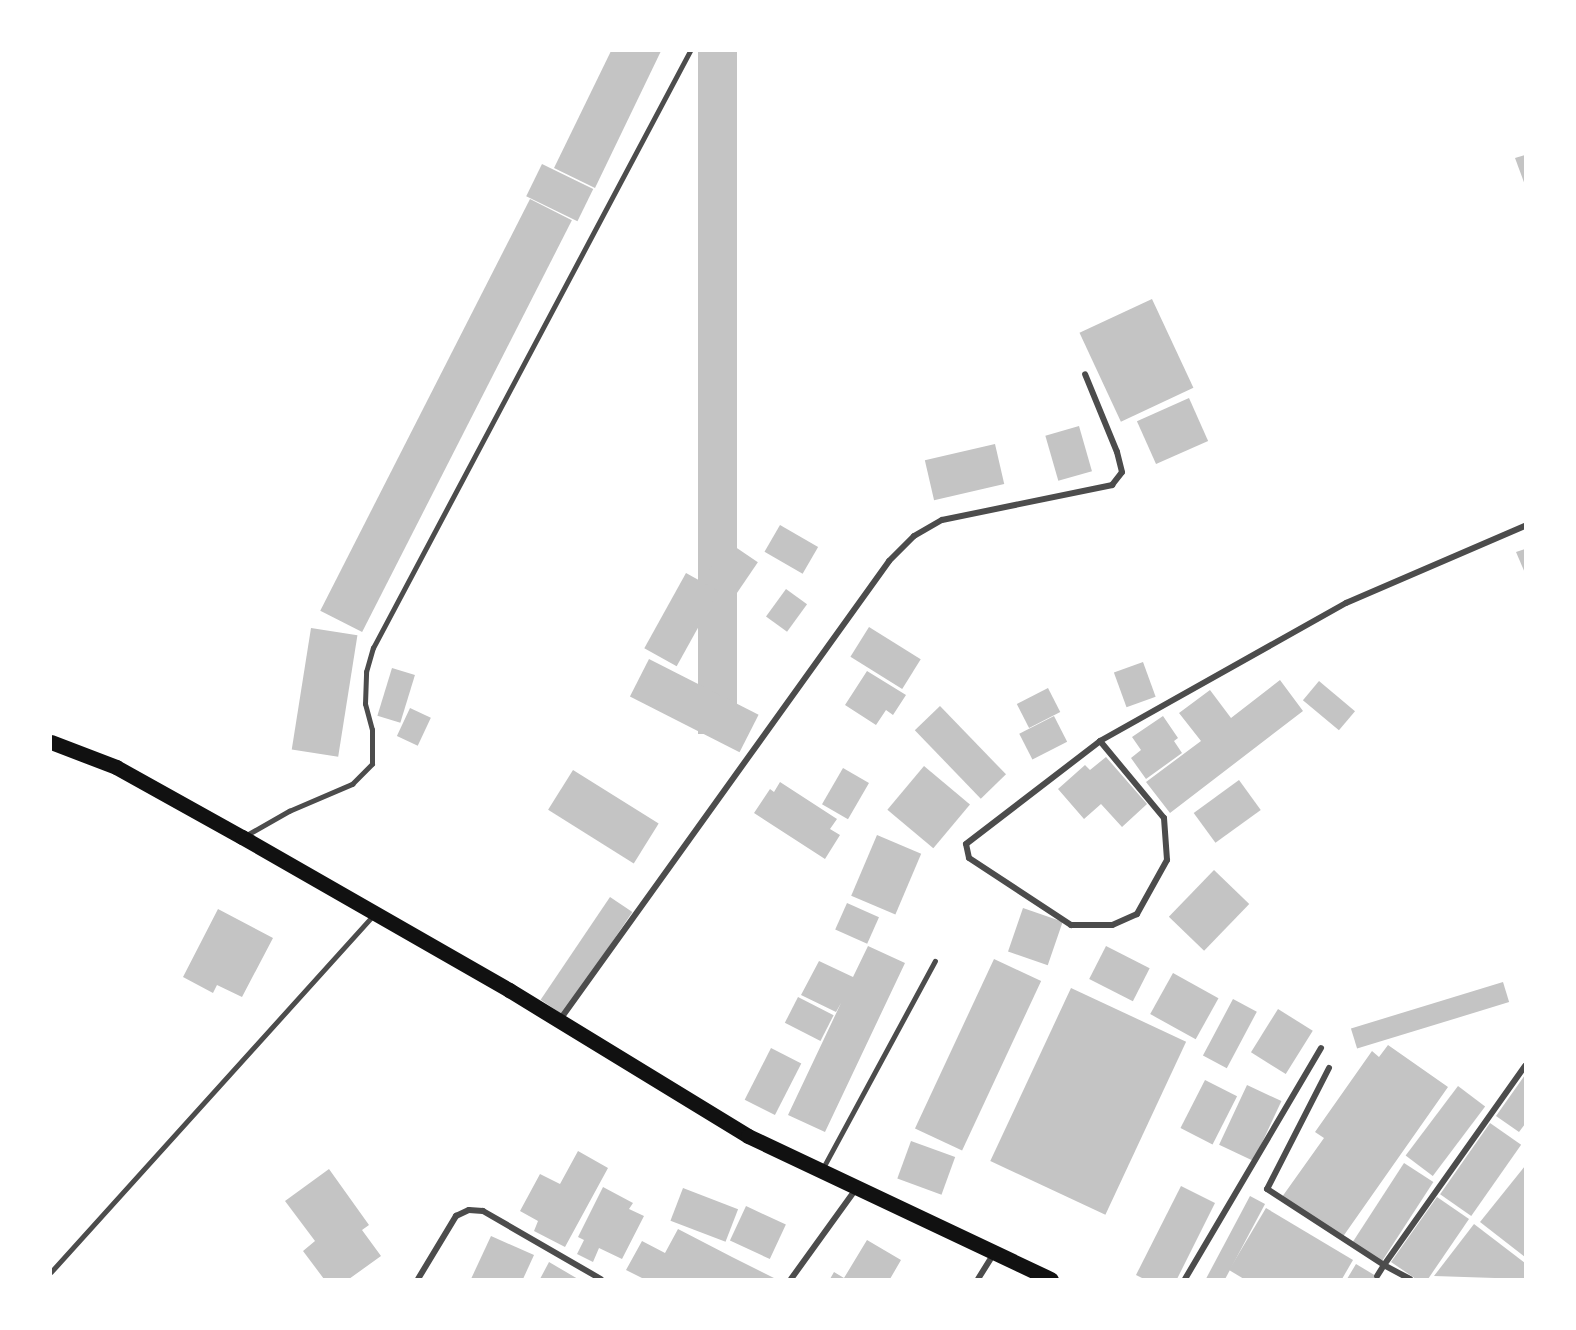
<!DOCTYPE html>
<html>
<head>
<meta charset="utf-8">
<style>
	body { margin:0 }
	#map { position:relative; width:1576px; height:1330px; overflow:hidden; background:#fff; font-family:Signika,sans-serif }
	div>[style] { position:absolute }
	.building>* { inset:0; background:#c4c4c4; transform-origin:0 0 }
	.service>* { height:4.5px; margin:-2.25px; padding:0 2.25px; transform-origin:2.25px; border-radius:2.25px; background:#4c4c4c }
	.minor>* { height:6px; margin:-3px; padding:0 3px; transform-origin:3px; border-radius:3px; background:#4c4c4c }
	.primary>* { height:15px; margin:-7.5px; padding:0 7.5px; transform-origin:7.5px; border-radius:7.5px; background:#111 }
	span { translate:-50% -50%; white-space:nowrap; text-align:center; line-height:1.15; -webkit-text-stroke:6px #fff; paint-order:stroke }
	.frame { position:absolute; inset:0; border:52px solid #fff; pointer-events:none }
</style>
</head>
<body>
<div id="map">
	<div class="building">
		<div style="clip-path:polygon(611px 51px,661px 51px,595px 188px,554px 168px)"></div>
		<div style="left:698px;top:51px;width:39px;height:683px"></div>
		<div style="clip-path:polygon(1525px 155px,1525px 185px,1515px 158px)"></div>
		<div style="left:542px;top:164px;width:57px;height:36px;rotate:26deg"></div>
		<div style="left:530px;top:199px;width:47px;height:462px;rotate:27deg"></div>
		<div style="left:1152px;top:299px;width:98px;height:80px;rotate:65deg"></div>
		<div style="left:1189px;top:398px;width:47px;height:57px;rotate:66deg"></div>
		<div style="left:1079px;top:426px;width:47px;height:35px;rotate:74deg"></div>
		<div style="left:995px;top:444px;width:41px;height:72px;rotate:77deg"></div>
		<div style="left:780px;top:525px;width:44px;height:31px;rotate:30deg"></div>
		<div style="left:728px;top:542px;width:36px;height:41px;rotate:34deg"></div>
		<div style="clip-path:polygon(1525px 549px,1525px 573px,1516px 552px)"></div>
		<div style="left:686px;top:573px;width:37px;height:86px;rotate:29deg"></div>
		<div style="left:786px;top:589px;width:26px;height:34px;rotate:36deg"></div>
		<div style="left:869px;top:627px;width:61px;height:35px;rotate:32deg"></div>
		<div style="left:311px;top:628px;width:47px;height:123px;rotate:9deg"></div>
		<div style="left:649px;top:659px;width:123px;height:42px;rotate:27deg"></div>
		<div style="left:1143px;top:662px;width:37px;height:31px;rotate:70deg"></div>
		<div style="left:392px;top:668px;width:24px;height:50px;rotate:17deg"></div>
		<div style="clip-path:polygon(867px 671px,906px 695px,893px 715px,886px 710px,876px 725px,845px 705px)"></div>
		<div style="clip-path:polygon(1280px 680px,1303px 711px,1170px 813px,1146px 782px,1201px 741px,1179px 713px,1210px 690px,1231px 718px)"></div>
		<div style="left:1319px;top:681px;width:47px;height:25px;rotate:40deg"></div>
		<div style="left:1048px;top:688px;width:27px;height:35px;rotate:63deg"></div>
		<div style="left:940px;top:706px;width:95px;height:35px;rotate:46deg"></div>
		<div style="left:410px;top:708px;width:23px;height:31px;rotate:25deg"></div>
		<div style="left:1054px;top:716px;width:29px;height:39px;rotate:63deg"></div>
		<div style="clip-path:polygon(1163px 716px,1178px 738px,1174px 741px,1182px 753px,1146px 779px,1131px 758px,1141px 750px,1132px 737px)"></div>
		<div style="clip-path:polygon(1106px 757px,1147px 804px,1122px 827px,1101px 804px,1084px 819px,1058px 789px,1085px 765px,1090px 770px)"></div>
		<div style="left:924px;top:766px;width:60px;height:57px;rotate:40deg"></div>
		<div style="left:843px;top:768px;width:30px;height:42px;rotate:30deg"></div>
		<div style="left:573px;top:770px;width:101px;height:47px;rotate:32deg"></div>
		<div style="left:1239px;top:780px;width:37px;height:56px;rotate:54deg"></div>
		<div style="clip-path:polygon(780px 782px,837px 819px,830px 829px,840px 835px,825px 859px,754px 813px,770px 789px,774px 792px)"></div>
		<div style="left:877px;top:835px;width:48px;height:66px;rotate:23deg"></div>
		<div style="left:1214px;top:870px;width:49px;height:65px;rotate:44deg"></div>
		<div style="left:610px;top:897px;width:27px;height:124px;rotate:34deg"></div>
		<div style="left:847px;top:903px;width:35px;height:29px;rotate:24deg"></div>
		<div style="left:1023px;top:908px;width:42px;height:46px;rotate:19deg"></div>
		<div style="clip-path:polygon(218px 909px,273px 938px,242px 997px,217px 985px,213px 993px,183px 977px)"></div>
		<div style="clip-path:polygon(868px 946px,905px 963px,825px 1132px,788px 1115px,841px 1003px,836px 1012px,801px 995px,819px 961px,853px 977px)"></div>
		<div style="left:1106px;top:946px;width:49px;height:37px;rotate:27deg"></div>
		<div style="left:994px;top:959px;width:52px;height:187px;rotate:25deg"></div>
		<div style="left:1173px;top:973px;width:52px;height:47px;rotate:29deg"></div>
		<div style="left:1503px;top:982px;width:21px;height:159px;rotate:73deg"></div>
		<div style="left:1071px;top:988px;width:127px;height:191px;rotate:25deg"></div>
		<div style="left:798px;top:997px;width:40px;height:29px;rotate:27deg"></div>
		<div style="left:1233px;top:999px;width:27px;height:64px;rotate:28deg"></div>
		<div style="left:1278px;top:1009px;width:41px;height:51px;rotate:32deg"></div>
		<div style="clip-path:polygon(1388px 1045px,1448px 1087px,1342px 1238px,1282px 1197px,1324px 1138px,1315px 1132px,1372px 1051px,1379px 1057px)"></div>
		<div style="left:771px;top:1048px;width:34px;height:58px;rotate:27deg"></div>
		<div style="clip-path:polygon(1525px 1075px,1525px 1124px,1519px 1132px,1496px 1116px)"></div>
		<div style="left:1205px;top:1080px;width:36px;height:54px;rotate:27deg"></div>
		<div style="left:1247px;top:1085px;width:38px;height:66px;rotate:25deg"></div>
		<div style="left:1458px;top:1086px;width:34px;height:87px;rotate:37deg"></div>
		<div style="left:1490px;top:1123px;width:38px;height:87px;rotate:35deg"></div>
		<div style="left:911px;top:1141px;width:47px;height:40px;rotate:20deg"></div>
		<div style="clip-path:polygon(578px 1151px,608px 1168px,565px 1247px,534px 1231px,538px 1221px,520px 1211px,540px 1174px,560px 1184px)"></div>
		<div style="left:1404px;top:1163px;width:35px;height:95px;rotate:33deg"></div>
		<div style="clip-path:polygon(1525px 1166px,1525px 1257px,1480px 1222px)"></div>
		<div style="clip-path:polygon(329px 1169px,369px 1225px,362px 1230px,381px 1256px,349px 1279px,324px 1279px,303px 1251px,315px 1241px,285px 1201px)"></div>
		<div style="clip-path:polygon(1181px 1186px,1215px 1203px,1177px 1279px,1144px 1279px,1136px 1275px)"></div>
		<div style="clip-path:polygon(603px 1187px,633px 1203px,629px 1209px,644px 1216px,622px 1259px,599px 1248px,593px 1262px,577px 1254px,584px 1240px,578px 1237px)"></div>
		<div style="left:683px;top:1188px;width:59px;height:35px;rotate:21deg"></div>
		<div style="left:1250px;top:1196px;width:17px;height:96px;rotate:28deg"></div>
		<div style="clip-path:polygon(1437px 1197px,1469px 1219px,1428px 1279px,1416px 1279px,1391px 1262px)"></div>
		<div style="left:746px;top:1206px;width:44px;height:38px;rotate:25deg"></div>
		<div style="clip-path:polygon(1266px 1208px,1353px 1260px,1342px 1279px,1244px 1279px,1229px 1270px)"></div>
		<div style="clip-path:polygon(1474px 1224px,1525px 1263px,1525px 1279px,1434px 1276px)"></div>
		<div style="clip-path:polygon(678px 1229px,732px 1257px,776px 1279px,644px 1279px,626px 1270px,642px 1241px,665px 1253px)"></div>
		<div style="clip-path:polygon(491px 1236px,534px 1255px,523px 1279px,471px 1279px)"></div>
		<div style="clip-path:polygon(867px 1240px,901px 1260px,890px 1279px,830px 1279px,834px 1272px,844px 1278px)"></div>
		<div style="clip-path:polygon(549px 1262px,578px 1279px,540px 1279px)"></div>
		<div style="clip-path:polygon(1356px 1264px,1381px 1279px,1347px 1279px)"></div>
	</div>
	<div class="service">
		<div style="left:245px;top:836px;width:51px;rotate:-29.6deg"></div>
		<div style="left:289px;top:811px;width:69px;rotate:-23.2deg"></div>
		<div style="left:352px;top:784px;width:28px;rotate:-45deg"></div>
		<div style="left:372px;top:764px;width:34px;rotate:-90deg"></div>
		<div style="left:372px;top:730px;width:27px;rotate:-105deg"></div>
		<div style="left:365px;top:704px;width:32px;rotate:-88deg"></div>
		<div style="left:366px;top:672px;width:25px;rotate:-74deg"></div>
		<div style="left:373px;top:648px;width:676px;rotate:-62.03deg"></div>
		<div style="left:823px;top:1168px;width:235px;rotate:-61.6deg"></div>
		<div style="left:51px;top:1272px;width:481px;rotate:-47.9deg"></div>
	</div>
	<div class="minor">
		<div style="left:1100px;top:741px;width:100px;rotate:50.3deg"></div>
		<div style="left:1164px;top:818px;width:42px;rotate:85.9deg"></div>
		<div style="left:1167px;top:860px;width:62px;rotate:119.1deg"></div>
		<div style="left:1137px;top:914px;width:27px;rotate:156deg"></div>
		<div style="left:1112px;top:925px;width:41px;rotate:180deg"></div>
		<div style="left:1071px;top:925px;width:122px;rotate:-146.7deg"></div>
		<div style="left:969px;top:858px;width:14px;rotate:-102deg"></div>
		<div style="left:966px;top:844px;width:169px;rotate:-37.5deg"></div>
		<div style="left:1100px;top:741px;width:282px;rotate:-29.3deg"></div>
		<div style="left:1346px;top:603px;width:195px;rotate:-23.3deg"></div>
		<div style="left:559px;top:1021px;width:566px;rotate:-54.34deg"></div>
		<div style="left:889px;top:561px;width:35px;rotate:-45deg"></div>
		<div style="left:914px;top:536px;width:32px;rotate:-30deg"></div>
		<div style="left:942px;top:520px;width:174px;rotate:-11.6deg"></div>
		<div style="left:1112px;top:485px;width:16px;rotate:-52deg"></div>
		<div style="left:1122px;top:472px;width:21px;rotate:-104deg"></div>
		<div style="left:1117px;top:452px;width:84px;rotate:-112.3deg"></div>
		<div style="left:1329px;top:1068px;width:136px;rotate:117.1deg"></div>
		<div style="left:1267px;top:1189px;width:140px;rotate:33deg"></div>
		<div style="left:1384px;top:1265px;width:13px;rotate:122deg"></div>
		<div style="left:418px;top:1279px;width:74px;rotate:-58.9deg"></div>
		<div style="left:456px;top:1216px;width:14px;rotate:-25deg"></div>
		<div style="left:469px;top:1210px;width:14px;rotate:4deg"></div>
		<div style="left:483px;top:1211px;width:136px;rotate:30deg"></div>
		<div style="left:791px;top:1279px;width:111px;rotate:-54.2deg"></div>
		<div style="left:978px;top:1279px;width:31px;rotate:-58deg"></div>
		<div style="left:1185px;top:1279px;width:268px;rotate:-59.5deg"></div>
		<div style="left:1410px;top:1279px;width:30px;rotate:-152deg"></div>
		<div style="left:1384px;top:1265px;width:244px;rotate:-54.7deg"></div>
	</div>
	<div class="primary">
		<div style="left:51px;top:742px;width:70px;rotate:21deg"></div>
		<div style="left:116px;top:767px;width:144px;rotate:29.1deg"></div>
		<div style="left:242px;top:837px;width:308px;rotate:29.8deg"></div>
		<div style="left:509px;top:990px;width:280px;rotate:31.4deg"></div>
		<div style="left:748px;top:1136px;width:335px;rotate:25.3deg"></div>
	</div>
	<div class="frame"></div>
</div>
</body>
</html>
